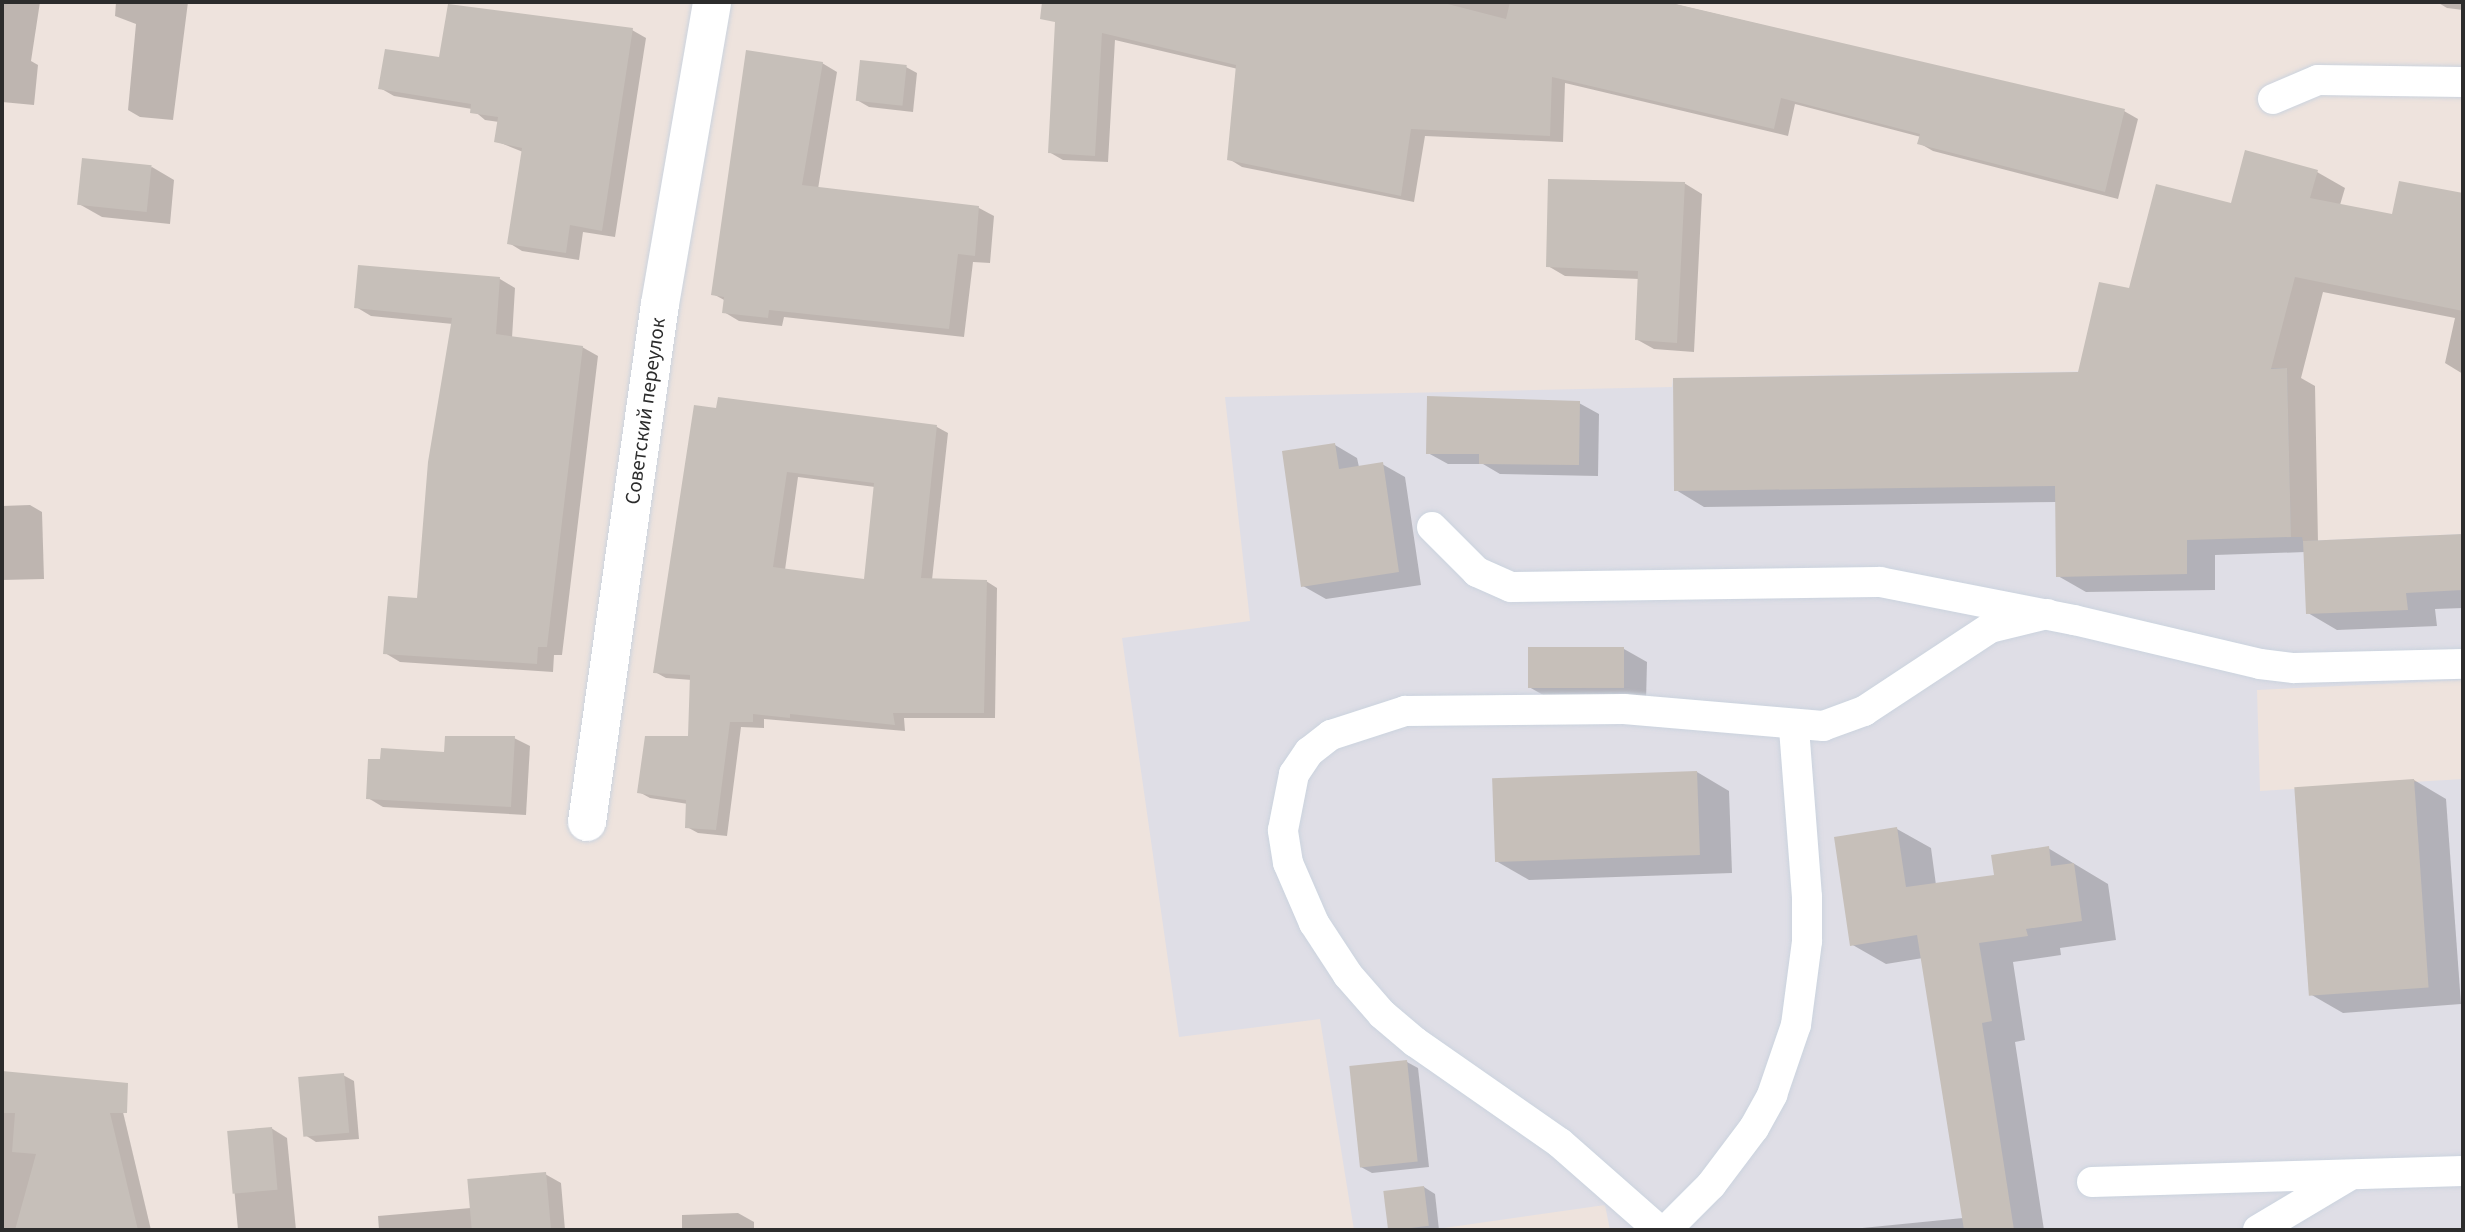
<!DOCTYPE html>
<html>
<head>
<meta charset="utf-8">
<style>
	body { margin:0 }
	#map { position:relative; width:2465px; height:1232px; overflow:hidden; background:#eee3dd; font-family:"Source Sans 3",sans-serif }
	div>[style] { position:absolute }
	.industrial>* { inset:0; background:#dfdee6 }
	.shadow>* { inset:0; background:#0003 }
	.building>* { inset:0; background:#c6bfb9; transform-origin:0 0 }
	.roads { filter:drop-shadow(0 0 2px #cbd3de) drop-shadow(0 0 2px #cbd3de) }
	.service>* { height:30px; margin:-15px; padding:0 15px; transform-origin:15px; border-radius:15px; background:#fff }
	.minor>* { height:38px; margin:-19px; padding:0 19px; transform-origin:19px; border-radius:19px; background:#fff }
	span { translate:-50% -50%; white-space:nowrap; text-align:center; line-height:1.15; -webkit-text-stroke:7px #fff; paint-order:stroke }
	.street-label { font-size:21px; color:#2c2c2c }
	.frame { position:absolute; inset:0; border:4px solid #2c2c2c; pointer-events:none }
</style>
</head>
<body>
<div id="map">
	<div class="industrial">
		<div style="clip-path:polygon(2287px 368px,2291px 537px,2302px 537px,2303px 541px,2463px 534px,2463px 680px,2257px 690px,2260px 791px,2463px 779px,2463px 1230px,1610px 1230px,1605px 1205px,1430px 1230px,1354px 1230px,1320px 1019px,1179px 1037px,1122px 638px,1250px 621px,1225px 397px,1672px 387px,1673px 378px)"></div>
	</div>
	<div class="shadow">
		<div style="clip-path:polygon(2px 2px,40px 2px,31px 61px,38px 65px,34px 105px,2px 102px)"></div>
		<div style="clip-path:polygon(116px 2px,188px 2px,173px 120px,140px 117px,128px 110px,136px 24px,115px 16px)"></div>
		<div style="clip-path:polygon(1057px 2px,1666px 2px,2124px 111px,2138px 119px,2118px 199px,1933px 151px,1919px 143px,1921px 137px,1795px 104px,1788px 136px,1565px 83px,1563px 142px,1425px 136px,1414px 202px,1242px 167px,1229px 159px,1238px 69px,1115px 40px,1108px 162px,1063px 160px,1049px 152px)"></div>
		<div style="clip-path:polygon(2437px 2px,2463px 2px,2463px 10px,2447px 8px)"></div>
		<div style="clip-path:polygon(632px 30px,646px 38px,615px 237px,583px 232px,579px 260px,522px 251px,509px 243px,523px 152px,496px 141px,499px 122px,485px 120px,472px 109px,394px 96px,380px 88px,440px 59px)"></div>
		<div style="clip-path:polygon(822px 63px,837px 72px,818px 189px,979px 208px,994px 216px,990px 263px,973px 262px,964px 337px,784px 317px,782px 326px,739px 321px,724px 312px,726px 301px,713px 294px)"></div>
		<div style="clip-path:polygon(906px 67px,917px 73px,913px 112px,869px 107px,857px 100px)"></div>
		<div style="clip-path:polygon(152px 167px,174px 180px,170px 224px,102px 217px,79px 204px)"></div>
		<div style="clip-path:polygon(2317px 172px,2345px 188px,2340px 205px,2393px 216px,2400px 184px,2463px 198px,2463px 374px,2445px 363px,2455px 318px,2323px 292px,2301px 378px,2315px 386px,2318px 542px,2463px 536px,2463px 608px,2435px 609px,2437px 626px,2337px 630px,2308px 613px,2305px 552px,2215px 555px,2215px 590px,2086px 592px,2058px 576px,2057px 502px,1704px 507px,1676px 490px,2080px 374px,2131px 290px,2232px 205px)"></div>
		<div style="clip-path:polygon(1684px 183px,1702px 194px,1694px 352px,1654px 349px,1636px 339px,1639px 279px,1565px 276px,1548px 266px)"></div>
		<div style="clip-path:polygon(360px 266px,500px 279px,515px 288px,512px 338px,582px 347px,598px 356px,562px 655px,554px 655px,553px 672px,400px 662px,385px 653px,418px 600px,453px 324px,371px 316px,356px 307px)"></div>
		<div style="clip-path:polygon(1579px 403px,1599px 414px,1598px 476px,1500px 474px,1483px 464px,1448px 464px,1428px 453px)"></div>
		<div style="clip-path:polygon(evenodd,695px 407px,937px 427px,948px 433px,932px 580px,986px 581px,997px 588px,995px 718px,904px 718px,905px 731px,764px 719px,764px 728px,741px 727px,727px 836px,698px 833px,687px 827px,688px 804px,650px 798px,639px 792px,690px 738px,692px 680px,666px 678px,655px 672px,695px 407px,798px 477px,875px 487px,865px 581px,785px 570px,798px 477px)"></div>
		<div style="clip-path:polygon(1335px 445px,1357px 458px,1359px 467px,1382px 464px,1405px 477px,1421px 585px,1326px 599px,1303px 586px)"></div>
		<div style="clip-path:polygon(30px 505px,42px 512px,44px 579px,2px 580px,2px 506px)"></div>
		<div style="clip-path:polygon(1624px 649px,1647px 662px,1646px 701px,1552px 700px,1529px 687px)"></div>
		<div style="clip-path:polygon(514px 738px,530px 746px,526px 815px,383px 807px,368px 798px,446px 754px)"></div>
		<div style="clip-path:polygon(1697px 772px,1729px 791px,1732px 873px,1529px 880px,1496px 861px)"></div>
		<div style="clip-path:polygon(2414px 780px,2446px 799px,2461px 1004px,2343px 1013px,2310px 994px)"></div>
		<div style="clip-path:polygon(1897px 829px,1931px 848px,1936px 885px,1996px 876px,2048px 848px,2108px 884px,2116px 940px,2060px 948px,2061px 955px,2013px 962px,2025px 1040px,2015px 1042px,2044px 1230px,1842px 1230px,1963px 1218px,1923px 958px,1886px 964px,1851px 944px)"></div>
		<div style="clip-path:polygon(1407px 1062px,1418px 1068px,1429px 1167px,1372px 1173px,1361px 1167px)"></div>
		<div style="clip-path:polygon(2px 1074px,118px 1091px,151px 1230px,2px 1230px)"></div>
		<div style="clip-path:polygon(343px 1075px,354px 1081px,359px 1139px,316px 1142px,305px 1135px)"></div>
		<div style="clip-path:polygon(271px 1128px,287px 1138px,296px 1230px,238px 1230px,229px 1133px)"></div>
		<div style="clip-path:polygon(545px 1174px,561px 1183px,565px 1230px,379px 1230px,378px 1216px,471px 1208px)"></div>
		<div style="clip-path:polygon(1424px 1187px,1435px 1194px,1439px 1230px,1389px 1229px)"></div>
		<div style="clip-path:polygon(738px 1213px,754px 1222px,754px 1230px,682px 1230px,682px 1215px)"></div>
	</div>
	<div class="building">
		<div style="clip-path:polygon(1042px 2px,1440px 2px,1506px 19px,1510px 2px,1667px 2px,2125px 109px,2105px 192px,1917px 144px,1920px 134px,1781px 98px,1774px 129px,1552px 77px,1550px 136px,1411px 129px,1401px 196px,1227px 160px,1236px 65px,1102px 33px,1095px 156px,1048px 153px,1055px 22px,1040px 19px)"></div>
		<div style="clip-path:polygon(448px 4px,633px 28px,602px 231px,570px 225px,566px 253px,507px 244px,522px 148px,494px 142px,498px 117px,470px 113px,471px 104px,378px 89px,385px 49px,439px 57px)"></div>
		<div style="clip-path:polygon(746px 50px,823px 62px,802px 185px,979px 206px,975px 256px,958px 254px,949px 329px,769px 310px,768px 318px,722px 313px,724px 297px,711px 295px)"></div>
		<div style="left:860px;top:60px;width:47px;height:41px;rotate:6deg"></div>
		<div style="clip-path:polygon(2245px 150px,2318px 170px,2310px 198px,2392px 214px,2399px 181px,2463px 193px,2463px 311px,2295px 277px,2271px 369px,2287px 368px,2291px 537px,2187px 540px,2187px 574px,2056px 577px,2055px 486px,1674px 491px,1673px 378px,2078px 372px,2099px 282px,2129px 288px,2156px 184px,2231px 203px)"></div>
		<div style="left:82px;top:158px;width:70px;height:47px;rotate:6deg"></div>
		<div style="clip-path:polygon(1548px 179px,1685px 182px,1677px 343px,1635px 340px,1638px 271px,1546px 267px)"></div>
		<div style="clip-path:polygon(358px 265px,500px 277px,496px 334px,583px 346px,547px 647px,538px 647px,537px 664px,383px 654px,388px 596px,417px 598px,428px 462px,452px 318px,354px 308px)"></div>
		<div style="clip-path:polygon(1427px 396px,1580px 401px,1579px 465px,1479px 464px,1479px 454px,1426px 454px)"></div>
		<div style="clip-path:polygon(evenodd,718px 397px,937px 425px,921px 578px,987px 580px,984px 713px,893px 713px,895px 725px,790px 714px,790px 718px,753px 714px,753px 722px,730px 722px,716px 830px,685px 828px,686px 800px,637px 793px,645px 736px,688px 736px,690px 675px,653px 673px,694px 405px,716px 408px,718px 397px,787px 472px,874px 483px,864px 579px,773px 567px,787px 472px)"></div>
		<div style="clip-path:polygon(1335px 443px,1339px 469px,1383px 462px,1399px 572px,1301px 587px,1282px 451px)"></div>
		<div style="clip-path:polygon(2463px 534px,2463px 590px,2406px 593px,2408px 610px,2306px 614px,2303px 541px)"></div>
		<div style="left:1528px;top:647px;width:96px;height:41px"></div>
		<div style="clip-path:polygon(445px 736px,515px 736px,511px 807px,366px 799px,368px 759px,380px 759px,381px 748px,444px 752px)"></div>
		<div style="left:1697px;top:771px;width:84px;height:205px;rotate:88deg"></div>
		<div style="left:2414px;top:779px;width:209px;height:120px;rotate:86deg"></div>
		<div style="clip-path:polygon(1897px 827px,1906px 887px,1994px 875px,1991px 855px,2049px 846px,2051px 866px,2074px 863px,2082px 921px,2026px 929px,2028px 936px,1979px 943px,1992px 1021px,1982px 1023px,2014px 1230px,1964px 1230px,1917px 935px,1850px 946px,1834px 837px)"></div>
		<div style="left:1407px;top:1060px;width:102px;height:58px;rotate:84deg"></div>
		<div style="clip-path:polygon(2px 1071px,128px 1083px,127px 1113px,110px 1113px,138px 1230px,15px 1230px,36px 1154px,12px 1152px,15px 1113px,2px 1113px)"></div>
		<div style="left:344px;top:1073px;width:60px;height:46px;rotate:85deg"></div>
		<div style="left:272px;top:1127px;width:63px;height:45px;rotate:85deg"></div>
		<div style="left:546px;top:1172px;width:58px;height:79px;rotate:85deg"></div>
		<div style="left:1424px;top:1186px;width:40px;height:41px;rotate:83deg"></div>
	</div>
	<div class="roads">
		<div class="service">
			<div style="left:2273px;top:99px;width:49px;rotate:-22.9deg"></div>
			<div style="left:2318px;top:80px;width:145px;rotate:0.8deg"></div>
			<div style="left:1432px;top:527px;width:64px;rotate:45deg"></div>
			<div style="left:1477px;top:572px;width:37px;rotate:24deg"></div>
			<div style="left:1511px;top:587px;width:369px;rotate:-0.8deg"></div>
			<div style="left:1880px;top:582px;width:198px;rotate:11.1deg"></div>
			<div style="left:2074px;top:620px;width:191px;rotate:13.3deg"></div>
			<div style="left:2260px;top:664px;width:34px;rotate:7deg"></div>
			<div style="left:2294px;top:668px;width:169px;rotate:-1.4deg"></div>
			<div style="left:2092px;top:1182px;width:371px;rotate:-1.7deg"></div>
			<div style="left:1659px;top:1230px;width:132px;rotate:-138.7deg"></div>
			<div style="left:1560px;top:1143px;width:177px;rotate:-145.1deg"></div>
			<div style="left:1415px;top:1042px;width:43px;rotate:-139.7deg"></div>
			<div style="left:1382px;top:1014px;width:52px;rotate:-131.1deg"></div>
			<div style="left:1348px;top:975px;width:62px;rotate:-123.2deg"></div>
			<div style="left:1314px;top:923px;width:65px;rotate:-113.4deg"></div>
			<div style="left:1288px;top:863px;width:33px;rotate:-99deg"></div>
			<div style="left:1283px;top:830px;width:57px;rotate:-78.9deg"></div>
			<div style="left:1294px;top:774px;width:27px;rotate:-56deg"></div>
			<div style="left:1309px;top:752px;width:28px;rotate:-38deg"></div>
			<div style="left:1331px;top:735px;width:78px;rotate:-18deg"></div>
			<div style="left:1405px;top:711px;width:219px;rotate:-0.5deg"></div>
			<div style="left:1624px;top:709px;width:200px;rotate:4.9deg"></div>
			<div style="left:1823px;top:726px;width:44px;rotate:-20.1deg"></div>
			<div style="left:1864px;top:711px;width:151px;rotate:-33.4deg"></div>
			<div style="left:1990px;top:628px;width:59px;rotate:-13.8deg"></div>
			<div style="left:1666px;top:1230px;width:64px;rotate:-45deg"></div>
			<div style="left:1711px;top:1185px;width:71px;rotate:-53deg"></div>
			<div style="left:1754px;top:1128px;width:38px;rotate:-61deg"></div>
			<div style="left:1772px;top:1095px;width:74px;rotate:-71.1deg"></div>
			<div style="left:1796px;top:1025px;width:85px;rotate:-82.5deg"></div>
			<div style="left:1807px;top:941px;width:44px;rotate:-90deg"></div>
			<div style="left:1807px;top:897px;width:170px;rotate:-94.4deg"></div>
			<div style="left:2258px;top:1230px;width:104px;rotate:-30.8deg"></div>
		</div>
		<div class="minor">
			<div style="left:587px;top:822px;width:523px;rotate:-81.98deg"></div>
			<div style="left:660px;top:304px;width:306px;rotate:-80.2deg"></div>
		</div>
	</div>
	<div class="street-label">
		<span style="left:645px;top:411px;rotate:-82deg">Советский переулок</span>
	</div>
	<div class="frame"></div>
</div>
</body>
</html>
